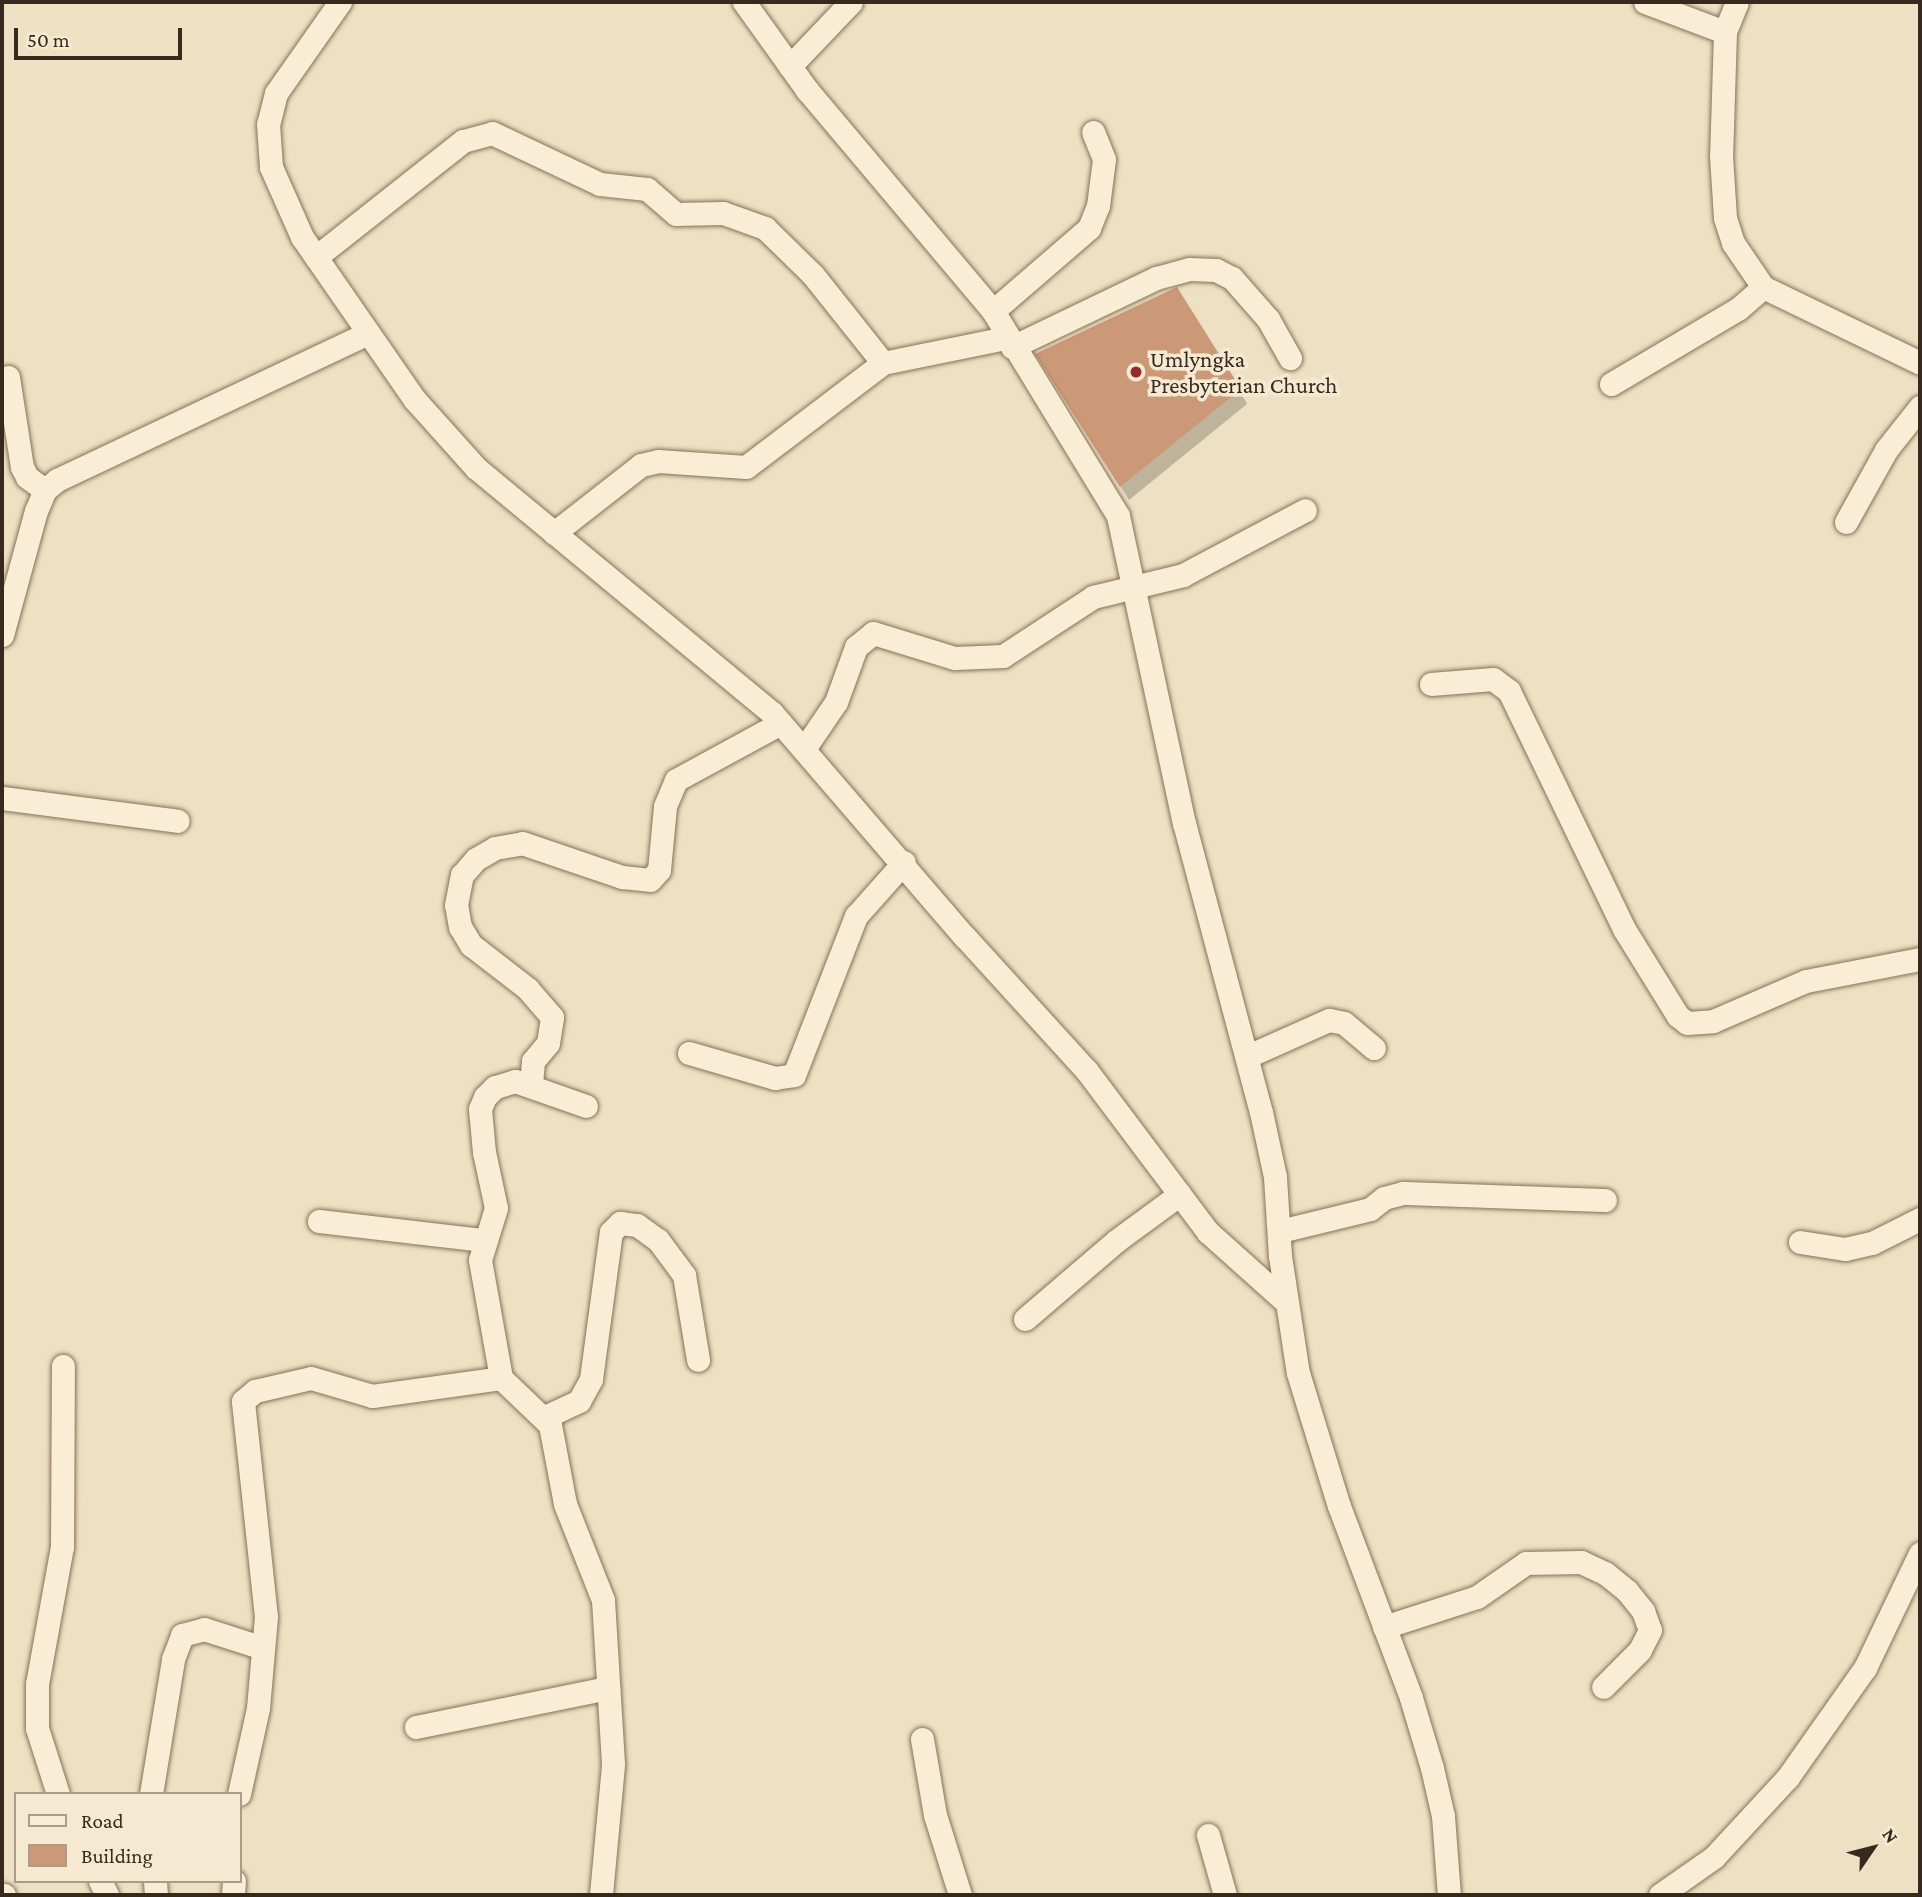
<!DOCTYPE html>
<html>
<head>
<meta charset="utf-8">
<style>
	body { margin:0 }
	#map { position:relative; width:1922px; height:1897px; overflow:hidden; background:#eee0c2; font-family:"Crimson Pro",serif }
	div>[style] { position:absolute }
	.shadow>* { inset:0; background:#0003 }
	.building>* { inset:0; background:#cc9978 }
	.roads { filter:drop-shadow(0 0 2px #877159) drop-shadow(0 0 2px #877159) }
	.minor>* { height:23px; margin:-11.5px; padding:0 11.5px; transform-origin:11.5px; border-radius:11.5px; background:#f9edd5 }
	.dots>* { width:19px; height:19px; translate:-50% -50%; box-sizing:border-box; border:4px solid #f5ead1; border-radius:50% }
	span { translate:-50% -50%; white-space:nowrap; text-align:center; line-height:1.15; -webkit-text-stroke:7px #f5ead1; paint-order:stroke }
	.poi-label { font-size:23px; color:#37291d }
	.left { translate:0 -50%; text-align:left }
	.frame { position:absolute; inset:0; border:4px solid #37291d; pointer-events:none }
	.legend { position:absolute; left:14px; top:1792px; width:228px; height:91px; box-sizing:border-box; background:#f5ead1; border:2px solid #a99d89; margin:0; padding:9px 12px; list-style:none; font-size:21px; color:#37291d }
	.legend li { display:flex; align-items:center; gap:14px; height:35px }
	.legend b { width:35px; border:2px solid #a99d89 }
	.north { position:absolute; left:1838px; top:1813px; width:70px; height:70px; -webkit-text-stroke:5px #f5ead1; paint-order:stroke; rotate:55deg; font-size:19px; font-weight:700; line-height:28px; text-align:center; color:#37291d }
	.north::after { content:''; display:block; margin:auto; width:24px; height:32px; background:#37291d; clip-path:polygon(50% 0,100% 100%,50% 72%,0 100%) }
	.scale { position:absolute; left:14px; top:28px; width:168px; height:32px; box-sizing:border-box; border:4px solid #37291d; border-top:0; padding-left:9px; font-size:21px; line-height:24px; white-space:nowrap; color:#37291d; -webkit-text-stroke:5px #f5ead1; paint-order:stroke }
</style>
</head>
<body>
<div id="map">
	<div class="shadow">
		<div style="clip-path:polygon(1046px 368px,1239px 390px,1247px 404px,1129px 500px)"></div>
	</div>
	<div class="building">
		<div style="clip-path:polygon(1177px 287px,1241px 389px,1120px 487px,1035px 354px)"></div>
	</div>
	<div class="roads">
		<div class="minor">
			<div style="left:340px;top:2px;width:111px;rotate:125.1deg"></div>
			<div style="left:276px;top:93px;width:32px;rotate:104deg"></div>
			<div style="left:268px;top:124px;width:43px;rotate:86deg"></div>
			<div style="left:271px;top:167px;width:77px;rotate:66.1deg"></div>
			<div style="left:302px;top:237px;width:198px;rotate:55.3deg"></div>
			<div style="left:415px;top:400px;width:91px;rotate:48.1deg"></div>
			<div style="left:476px;top:468px;width:384px;rotate:39.6deg"></div>
			<div style="left:772px;top:713px;width:296px;rotate:49.3deg"></div>
			<div style="left:965px;top:937px;width:181px;rotate:47.7deg"></div>
			<div style="left:1087px;top:1071px;width:201px;rotate:53.1deg"></div>
			<div style="left:1208px;top:1232px;width:105px;rotate:41.9deg"></div>
			<div style="left:744px;top:2px;width:108px;rotate:54.4deg"></div>
			<div style="left:807px;top:90px;width:289px;rotate:49.9deg"></div>
			<div style="left:993px;top:311px;width:240px;rotate:58.6deg"></div>
			<div style="left:1118px;top:516px;width:314px;rotate:77.9deg"></div>
			<div style="left:1184px;top:823px;width:299px;rotate:75.1deg"></div>
			<div style="left:1261px;top:1112px;width:66px;rotate:77.8deg"></div>
			<div style="left:1275px;top:1177px;width:79px;rotate:86.4deg"></div>
			<div style="left:1280px;top:1256px;width:118px;rotate:81.3deg"></div>
			<div style="left:1298px;top:1373px;width:139px;rotate:72.9deg"></div>
			<div style="left:1339px;top:1506px;width:205px;rotate:69.4deg"></div>
			<div style="left:1411px;top:1698px;width:73px;rotate:73.3deg"></div>
			<div style="left:1432px;top:1768px;width:49px;rotate:77.1deg"></div>
			<div style="left:1443px;top:1816px;width:79px;rotate:85.7deg"></div>
			<div style="left:1645px;top:2px;width:85px;rotate:20.6deg"></div>
			<div style="left:1737px;top:2px;width:32px;rotate:112deg"></div>
			<div style="left:1725px;top:32px;width:124px;rotate:91.8deg"></div>
			<div style="left:1721px;top:156px;width:62px;rotate:86.3deg"></div>
			<div style="left:1725px;top:218px;width:26px;rotate:72deg"></div>
			<div style="left:1733px;top:243px;width:53px;rotate:55.7deg"></div>
			<div style="left:1763px;top:287px;width:174px;rotate:25.8deg"></div>
			<div style="left:790px;top:66px;width:88px;rotate:-46.4deg"></div>
			<div style="left:316px;top:257px;width:187px;rotate:-38.3deg"></div>
			<div style="left:463px;top:141px;width:30px;rotate:-15deg"></div>
			<div style="left:492px;top:133px;width:119px;rotate:25.3deg"></div>
			<div style="left:600px;top:184px;width:47px;rotate:6.1deg"></div>
			<div style="left:647px;top:189px;width:38px;rotate:41deg"></div>
			<div style="left:676px;top:214px;width:47px;rotate:-1.2deg"></div>
			<div style="left:723px;top:213px;width:45px;rotate:19.7deg"></div>
			<div style="left:765px;top:228px;width:67px;rotate:44.4deg"></div>
			<div style="left:813px;top:275px;width:112px;rotate:51.5deg"></div>
			<div style="left:993px;top:311px;width:127px;rotate:-40.8deg"></div>
			<div style="left:1089px;top:228px;width:24px;rotate:-68deg"></div>
			<div style="left:1098px;top:206px;width:47px;rotate:-82.7deg"></div>
			<div style="left:1104px;top:159px;width:29px;rotate:-112deg"></div>
			<div style="left:1012px;top:347px;width:160px;rotate:-25.6deg"></div>
			<div style="left:1156px;top:278px;width:34px;rotate:-15deg"></div>
			<div style="left:1189px;top:269px;width:27px;rotate:2deg"></div>
			<div style="left:1216px;top:270px;width:18px;rotate:27deg"></div>
			<div style="left:1232px;top:278px;width:55px;rotate:48.7deg"></div>
			<div style="left:1268px;top:319px;width:45px;rotate:60.6deg"></div>
			<div style="left:8px;top:377px;width:91px;rotate:81.2deg"></div>
			<div style="left:22px;top:467px;width:11px;rotate:63deg"></div>
			<div style="left:27px;top:477px;width:22px;rotate:36deg"></div>
			<div style="left:1611px;top:384px;width:147px;rotate:-30.6deg"></div>
			<div style="left:1738px;top:309px;width:33px;rotate:-41deg"></div>
			<div style="left:1846px;top:522px;width:82px;rotate:-60.9deg"></div>
			<div style="left:1886px;top:450px;width:55px;rotate:-51.7deg"></div>
			<div style="left:554px;top:533px;width:110px;rotate:-38deg"></div>
			<div style="left:641px;top:465px;width:17px;rotate:-13deg"></div>
			<div style="left:658px;top:461px;width:88px;rotate:3.9deg"></div>
			<div style="left:746px;top:467px;width:172px;rotate:-37.2deg"></div>
			<div style="left:883px;top:363px;width:126px;rotate:-11.5deg"></div>
			<div style="left:2px;top:635px;width:129px;rotate:-74.7deg"></div>
			<div style="left:36px;top:511px;width:23px;rotate:-67deg"></div>
			<div style="left:45px;top:490px;width:16px;rotate:-40deg"></div>
			<div style="left:57px;top:480px;width:344px;rotate:-25.3deg"></div>
			<div style="left:1431px;top:684px;width:62px;rotate:-4.6deg"></div>
			<div style="left:1493px;top:679px;width:20px;rotate:37deg"></div>
			<div style="left:1509px;top:691px;width:264px;rotate:64.2deg"></div>
			<div style="left:1624px;top:929px;width:102px;rotate:58.2deg"></div>
			<div style="left:1678px;top:1016px;width:11px;rotate:38deg"></div>
			<div style="left:1687px;top:1023px;width:26px;rotate:-4deg"></div>
			<div style="left:1713px;top:1021px;width:101px;rotate:-23.3deg"></div>
			<div style="left:1806px;top:981px;width:116px;rotate:-10.9deg"></div>
			<div style="left:804px;top:749px;width:57px;rotate:-55.8deg"></div>
			<div style="left:836px;top:702px;width:59px;rotate:-70deg"></div>
			<div style="left:856px;top:647px;width:22px;rotate:-39deg"></div>
			<div style="left:873px;top:633px;width:86px;rotate:17deg"></div>
			<div style="left:955px;top:658px;width:48px;rotate:-2.4deg"></div>
			<div style="left:1003px;top:656px;width:108px;rotate:-33.2deg"></div>
			<div style="left:1093px;top:597px;width:93px;rotate:-13.7deg"></div>
			<div style="left:1183px;top:575px;width:138px;rotate:-28deg"></div>
			<div style="left:2px;top:798px;width:177px;rotate:7.4deg"></div>
			<div style="left:689px;top:1053px;width:90px;rotate:16.2deg"></div>
			<div style="left:775px;top:1078px;width:19px;rotate:-9deg"></div>
			<div style="left:794px;top:1075px;width:171px;rotate:-68.7deg"></div>
			<div style="left:856px;top:916px;width:72px;rotate:-48.4deg"></div>
			<div style="left:1248px;top:1056px;width:89px;rotate:-24deg"></div>
			<div style="left:1329px;top:1020px;width:15px;rotate:11deg"></div>
			<div style="left:1344px;top:1023px;width:39px;rotate:40deg"></div>
			<div style="left:531px;top:1084px;width:23px;rotate:-85deg"></div>
			<div style="left:533px;top:1061px;width:23px;rotate:-50deg"></div>
			<div style="left:548px;top:1043px;width:26px;rotate:-81deg"></div>
			<div style="left:552px;top:1017px;width:37px;rotate:-131deg"></div>
			<div style="left:528px;top:989px;width:72px;rotate:-142.3deg"></div>
			<div style="left:471px;top:945px;width:21px;rotate:-121deg"></div>
			<div style="left:460px;top:927px;width:22px;rotate:-100deg"></div>
			<div style="left:456px;top:905px;width:31px;rotate:-79deg"></div>
			<div style="left:462px;top:875px;width:21px;rotate:-49deg"></div>
			<div style="left:476px;top:859px;width:22px;rotate:-30deg"></div>
			<div style="left:495px;top:848px;width:27px;rotate:-10deg"></div>
			<div style="left:522px;top:843px;width:106px;rotate:18.8deg"></div>
			<div style="left:622px;top:877px;width:28px;rotate:6deg"></div>
			<div style="left:650px;top:880px;width:13px;rotate:-48deg"></div>
			<div style="left:659px;top:870px;width:64px;rotate:-84.6deg"></div>
			<div style="left:665px;top:806px;width:28px;rotate:-67deg"></div>
			<div style="left:676px;top:780px;width:119px;rotate:-28.5deg"></div>
			<div style="left:586px;top:1106px;width:75px;rotate:-160.6deg"></div>
			<div style="left:515px;top:1081px;width:21px;rotate:163deg"></div>
			<div style="left:495px;top:1087px;width:14px;rotate:135deg"></div>
			<div style="left:485px;top:1097px;width:13px;rotate:113deg"></div>
			<div style="left:480px;top:1109px;width:43px;rotate:84.7deg"></div>
			<div style="left:484px;top:1152px;width:57px;rotate:77.9deg"></div>
			<div style="left:496px;top:1208px;width:54px;rotate:107.1deg"></div>
			<div style="left:480px;top:1260px;width:120px;rotate:79.9deg"></div>
			<div style="left:501px;top:1378px;width:68px;rotate:43.8deg"></div>
			<div style="left:550px;top:1425px;width:80px;rotate:79.2deg"></div>
			<div style="left:565px;top:1504px;width:103px;rotate:68.4deg"></div>
			<div style="left:603px;top:1600px;width:165px;rotate:86.5deg"></div>
			<div style="left:613px;top:1765px;width:131px;rotate:95.3deg"></div>
			<div style="left:319px;top:1221px;width:166px;rotate:6.6deg"></div>
			<div style="left:1280px;top:1231px;width:93px;rotate:-13.7deg"></div>
			<div style="left:1370px;top:1209px;width:18px;rotate:-38deg"></div>
			<div style="left:1384px;top:1198px;width:20px;rotate:-15deg"></div>
			<div style="left:1403px;top:1193px;width:202px;rotate:2deg"></div>
			<div style="left:1800px;top:1242px;width:46px;rotate:8.8deg"></div>
			<div style="left:1845px;top:1249px;width:28px;rotate:-13deg"></div>
			<div style="left:1872px;top:1243px;width:54px;rotate:-26.6deg"></div>
			<div style="left:1025px;top:1319px;width:120px;rotate:-40.6deg"></div>
			<div style="left:1116px;top:1241px;width:79px;rotate:-36.3deg"></div>
			<div style="left:545px;top:1417px;width:38px;rotate:-25deg"></div>
			<div style="left:579px;top:1401px;width:25px;rotate:-61deg"></div>
			<div style="left:591px;top:1379px;width:148px;rotate:-82.3deg"></div>
			<div style="left:611px;top:1232px;width:13px;rotate:-45deg"></div>
			<div style="left:620px;top:1223px;width:17px;rotate:7deg"></div>
			<div style="left:637px;top:1225px;width:26px;rotate:36deg"></div>
			<div style="left:658px;top:1240px;width:44px;rotate:53.4deg"></div>
			<div style="left:684px;top:1275px;width:86px;rotate:80.6deg"></div>
			<div style="left:1384px;top:1627px;width:98px;rotate:-17.9deg"></div>
			<div style="left:1477px;top:1597px;width:60px;rotate:-34.8deg"></div>
			<div style="left:1526px;top:1563px;width:55px;rotate:-1deg"></div>
			<div style="left:1581px;top:1562px;width:26px;rotate:25deg"></div>
			<div style="left:1605px;top:1573px;width:28px;rotate:39deg"></div>
			<div style="left:1627px;top:1591px;width:26px;rotate:51deg"></div>
			<div style="left:1643px;top:1611px;width:20px;rotate:70deg"></div>
			<div style="left:1650px;top:1630px;width:22px;rotate:117deg"></div>
			<div style="left:1640px;top:1650px;width:52px;rotate:135deg"></div>
			<div style="left:416px;top:1727px;width:196px;rotate:-11.5deg"></div>
			<div style="left:922px;top:1739px;width:77px;rotate:80.3deg"></div>
			<div style="left:935px;top:1815px;width:84px;rotate:72.6deg"></div>
			<div style="left:58px;top:1794px;width:69px;rotate:-107.7deg"></div>
			<div style="left:37px;top:1728px;width:44px;rotate:-90deg"></div>
			<div style="left:37px;top:1684px;width:139px;rotate:-79.7deg"></div>
			<div style="left:62px;top:1547px;width:181px;rotate:-89.7deg"></div>
			<div style="left:151px;top:1794px;width:137px;rotate:-80.7deg"></div>
			<div style="left:173px;top:1659px;width:26px;rotate:-69deg"></div>
			<div style="left:182px;top:1635px;width:23px;rotate:-15deg"></div>
			<div style="left:204px;top:1629px;width:62px;rotate:17.9deg"></div>
			<div style="left:239px;top:1794px;width:88px;rotate:-77.5deg"></div>
			<div style="left:258px;top:1708px;width:91px;rotate:-85deg"></div>
			<div style="left:266px;top:1617px;width:217px;rotate:-96.1deg"></div>
			<div style="left:243px;top:1401px;width:16px;rotate:-40deg"></div>
			<div style="left:255px;top:1391px;width:57px;rotate:-13.1deg"></div>
			<div style="left:311px;top:1378px;width:64px;rotate:16.4deg"></div>
			<div style="left:372px;top:1396px;width:130px;rotate:-7.9deg"></div>
			<div style="left:1208px;top:1835px;width:62px;rotate:74.2deg"></div>
			<div style="left:100px;top:1881px;width:16px;rotate:63deg"></div>
			<div style="left:155px;top:1881px;width:14px;rotate:86deg"></div>
			<div style="left:2px;top:1895px;width:2px"></div>
			<div style="left:233px;top:1895px;width:14px;rotate:-86deg"></div>
			<div style="left:1660px;top:1895px;width:66px;rotate:-35.1deg"></div>
			<div style="left:1714px;top:1857px;width:109px;rotate:-47.2deg"></div>
			<div style="left:1788px;top:1777px;width:133px;rotate:-54.8deg"></div>
			<div style="left:1865px;top:1668px;width:127px;rotate:-64.4deg"></div>
		</div>
	</div>
	<div class="dots">
		<div style="left:1136px;top:372px;background:#96292c"></div>
	</div>
	<div class="poi-label">
		<span class="left" style="left:1150px;top:372px">Umlyngka<br>Presbyterian Church</span>
	</div>
	<div class="frame"></div>
	<ul class="legend">
	<li><b style="height:9px;background:#f9edd5"></b>Road</li>
	<li><b style="height:19px;background:#cc9978"></b>Building</li>
	</ul>
	<div class="north">N</div>
	<div class="scale">50 m</div>
</div>
</body>
</html>
